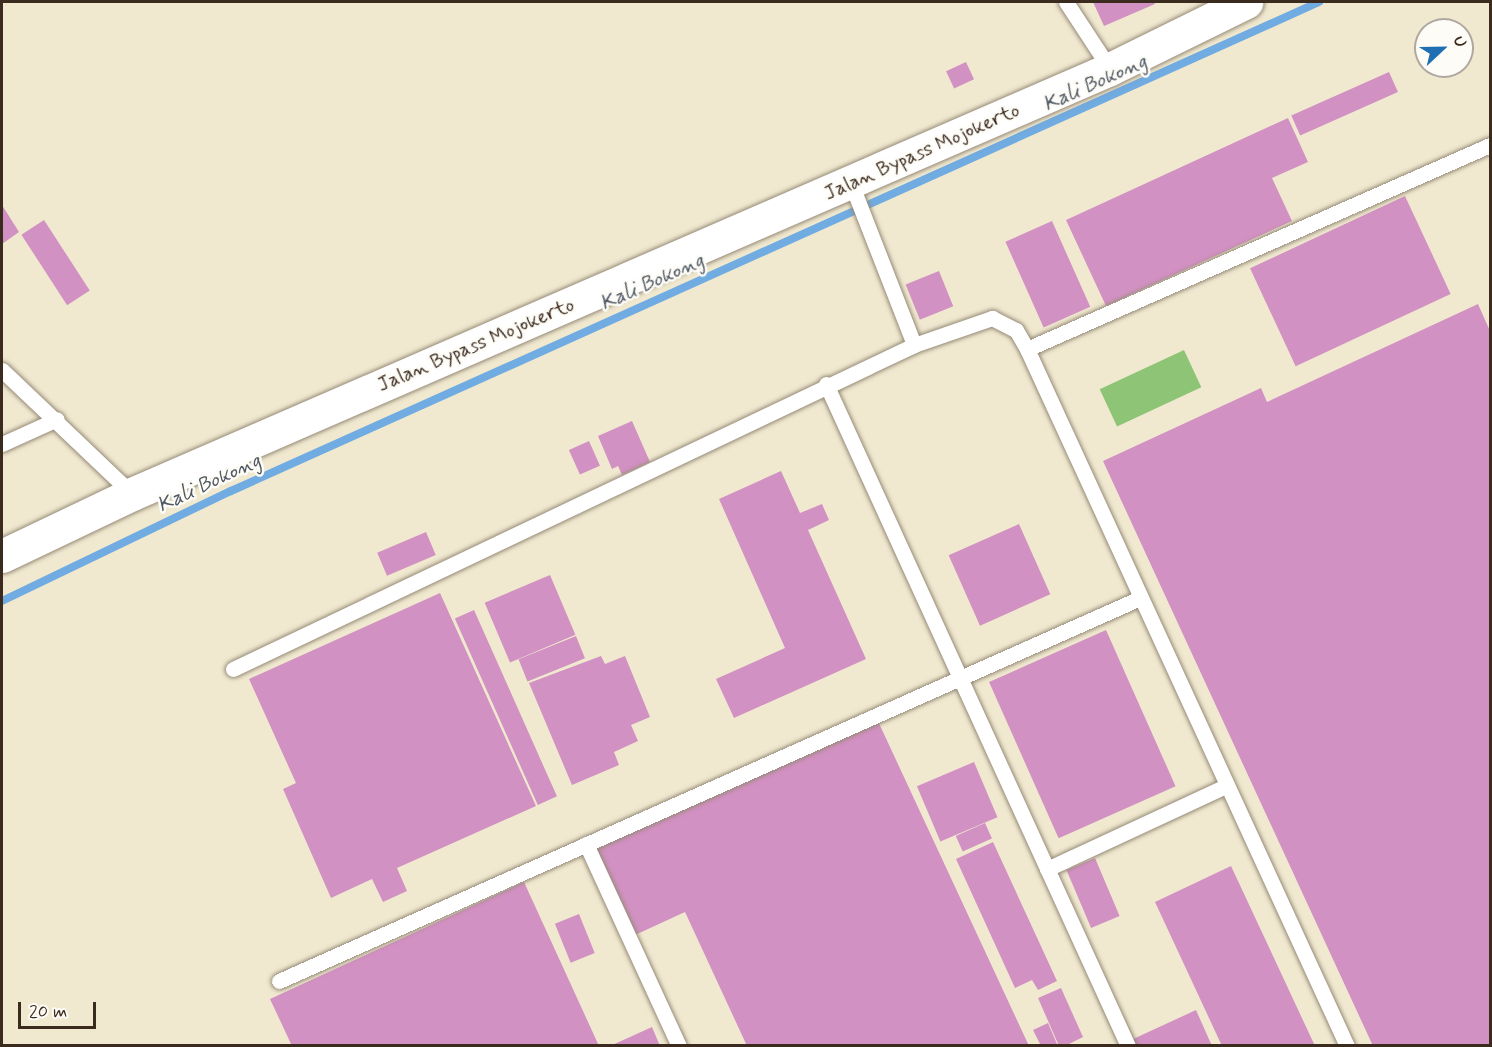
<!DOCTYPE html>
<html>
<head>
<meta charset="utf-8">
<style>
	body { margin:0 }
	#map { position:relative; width:1492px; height:1047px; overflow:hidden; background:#f0e9d0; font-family:Mynerve,sans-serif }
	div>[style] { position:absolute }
	.green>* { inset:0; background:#8ec476; transform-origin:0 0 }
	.stream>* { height:8px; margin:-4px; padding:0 4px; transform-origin:4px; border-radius:4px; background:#70abe1 }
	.building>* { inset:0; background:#d291c3; transform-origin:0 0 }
	.roads { filter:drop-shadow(0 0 2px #968a77) drop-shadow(0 0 2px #968a77) }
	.lane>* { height:15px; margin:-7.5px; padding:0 7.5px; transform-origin:7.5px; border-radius:7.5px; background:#fff }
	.highway>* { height:33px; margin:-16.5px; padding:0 16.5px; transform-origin:16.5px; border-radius:16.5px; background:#fff }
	span { translate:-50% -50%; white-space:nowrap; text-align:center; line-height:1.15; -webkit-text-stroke:5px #fdfcf7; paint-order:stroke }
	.street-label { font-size:20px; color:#3b2a1e }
	.water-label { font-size:21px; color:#4e5762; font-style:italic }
	.frame { position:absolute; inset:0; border:3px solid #3b2a1e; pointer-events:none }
	.north { position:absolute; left:1414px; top:18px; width:60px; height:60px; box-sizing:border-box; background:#fdfcf7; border:2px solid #afa8a0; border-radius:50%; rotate:68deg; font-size:16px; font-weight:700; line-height:24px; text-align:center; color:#3b2a1e }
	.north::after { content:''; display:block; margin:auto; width:21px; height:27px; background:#1f6fb2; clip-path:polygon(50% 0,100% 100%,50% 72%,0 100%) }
	.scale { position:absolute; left:18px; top:1002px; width:78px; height:27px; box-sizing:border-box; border:3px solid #3b2a1e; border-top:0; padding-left:8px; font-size:18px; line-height:21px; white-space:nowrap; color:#3b2a1e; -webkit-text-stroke:4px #fdfcf7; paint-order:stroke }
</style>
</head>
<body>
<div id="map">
	<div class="green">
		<div style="left:1184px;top:350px;width:41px;height:93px;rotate:65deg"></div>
	</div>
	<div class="stream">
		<div style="left:2px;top:601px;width:254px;rotate:-25.7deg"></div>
		<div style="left:231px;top:491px;width:1193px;rotate:-24.2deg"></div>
	</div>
	<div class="building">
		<div style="clip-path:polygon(1093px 2px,1154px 2px,1155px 4px,1104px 26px)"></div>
		<div style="left:966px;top:62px;width:19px;height:22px;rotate:65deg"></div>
		<div style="left:1389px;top:72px;width:22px;height:107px;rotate:66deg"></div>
		<div style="clip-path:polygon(1288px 118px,1308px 162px,1272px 178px,1292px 221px,1106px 306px,1066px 220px)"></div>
		<div style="left:1405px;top:196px;width:108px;height:171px;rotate:65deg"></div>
		<div style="clip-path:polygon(2px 205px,19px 232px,2px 244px)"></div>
		<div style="left:44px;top:220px;width:84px;height:27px;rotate:57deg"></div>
		<div style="left:1052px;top:221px;width:94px;height:51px;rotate:66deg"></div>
		<div style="left:939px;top:271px;width:38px;height:36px;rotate:68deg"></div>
		<div style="clip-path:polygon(1478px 304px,1490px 331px,1490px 1046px,1373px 1046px,1103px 461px,1261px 388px,1267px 402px)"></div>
		<div style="clip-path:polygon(632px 421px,650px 462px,622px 475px,618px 466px,612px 469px,598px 436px)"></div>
		<div style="left:589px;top:441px;width:27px;height:22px;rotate:66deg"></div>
		<div style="clip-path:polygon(781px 471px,800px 513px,822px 504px,829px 520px,808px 530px,866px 659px,734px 718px,716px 679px,785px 648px,719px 499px)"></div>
		<div style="left:1019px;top:524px;width:77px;height:77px;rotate:66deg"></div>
		<div style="left:426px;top:532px;width:25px;height:53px;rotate:67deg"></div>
		<div style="left:550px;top:575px;width:65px;height:71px;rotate:67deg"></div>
		<div style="clip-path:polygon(440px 593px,536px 806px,397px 868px,407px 891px,383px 902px,372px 879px,331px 898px,283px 789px,296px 783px,249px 679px)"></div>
		<div style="left:474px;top:610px;width:204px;height:21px;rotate:66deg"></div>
		<div style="left:1106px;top:630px;width:171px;height:128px;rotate:66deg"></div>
		<div style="left:576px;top:636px;width:24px;height:62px;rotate:68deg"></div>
		<div style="clip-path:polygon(601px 656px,605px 664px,625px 656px,650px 717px,631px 725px,638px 741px,614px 752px,619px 765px,572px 785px,529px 683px)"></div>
		<div style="clip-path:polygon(877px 719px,1029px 1046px,747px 1046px,685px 912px,635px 935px,596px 849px)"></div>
		<div style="left:974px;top:762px;width:60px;height:62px;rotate:67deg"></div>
		<div style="left:985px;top:823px;width:17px;height:32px;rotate:66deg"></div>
		<div style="clip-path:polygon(993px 842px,1057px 981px,1038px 990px,1032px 980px,1015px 988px,956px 859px)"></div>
		<div style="left:1095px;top:858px;width:63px;height:31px;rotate:67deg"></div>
		<div style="clip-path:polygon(1231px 866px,1315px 1046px,1222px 1046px,1155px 902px)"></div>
		<div style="clip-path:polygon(524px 882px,599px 1046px,292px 1046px,270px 999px)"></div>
		<div style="left:579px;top:914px;width:42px;height:26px;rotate:68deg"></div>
		<div style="clip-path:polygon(1061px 988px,1083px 1037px,1065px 1046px,1059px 1046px,1038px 998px)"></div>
		<div style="clip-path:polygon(1196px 1010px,1212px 1046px,1134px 1046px,1131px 1040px)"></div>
		<div style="clip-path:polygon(1048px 1023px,1057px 1044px,1041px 1046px,1033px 1030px)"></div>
		<div style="clip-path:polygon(652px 1027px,660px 1046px,610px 1046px)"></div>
	</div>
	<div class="roads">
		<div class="lane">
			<div style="left:1066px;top:2px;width:80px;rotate:56.7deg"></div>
			<div style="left:851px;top:183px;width:174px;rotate:68.7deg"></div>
			<div style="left:914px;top:345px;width:83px;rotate:-19.1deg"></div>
			<div style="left:992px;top:318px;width:27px;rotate:27deg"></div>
			<div style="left:1016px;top:330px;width:22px;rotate:60deg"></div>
			<div style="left:1027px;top:349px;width:767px;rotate:65.34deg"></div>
			<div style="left:1027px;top:349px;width:506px;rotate:-23.78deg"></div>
			<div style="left:2px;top:370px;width:180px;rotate:43.6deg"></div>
			<div style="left:826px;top:384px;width:728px;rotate:65.48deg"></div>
			<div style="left:2px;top:444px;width:60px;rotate:-24.4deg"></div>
			<div style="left:233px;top:669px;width:754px;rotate:-25.44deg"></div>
			<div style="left:586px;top:844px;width:222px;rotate:65.3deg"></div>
			<div style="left:1047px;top:869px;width:197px;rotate:-24.9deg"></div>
			<div style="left:279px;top:981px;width:942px;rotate:-23.98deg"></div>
		</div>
		<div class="highway">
			<div style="left:2px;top:556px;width:144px;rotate:-25.5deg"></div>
			<div style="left:132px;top:494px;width:1066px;rotate:-23.49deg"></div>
			<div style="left:1110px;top:69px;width:152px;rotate:-26.2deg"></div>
		</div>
	</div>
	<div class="street-label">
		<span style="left:922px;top:152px;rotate:-24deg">Jalan Bypass Mojokerto</span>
		<span style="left:476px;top:345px;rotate:-23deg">Jalan Bypass Mojokerto</span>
	</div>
	<div class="water-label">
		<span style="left:1095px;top:83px;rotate:-24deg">Kali Bokong</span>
		<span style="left:652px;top:282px;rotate:-24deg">Kali Bokong</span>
		<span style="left:209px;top:483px;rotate:-25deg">Kali Bokong</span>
	</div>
	<div class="frame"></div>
	<div class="north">U</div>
	<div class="scale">20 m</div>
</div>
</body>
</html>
